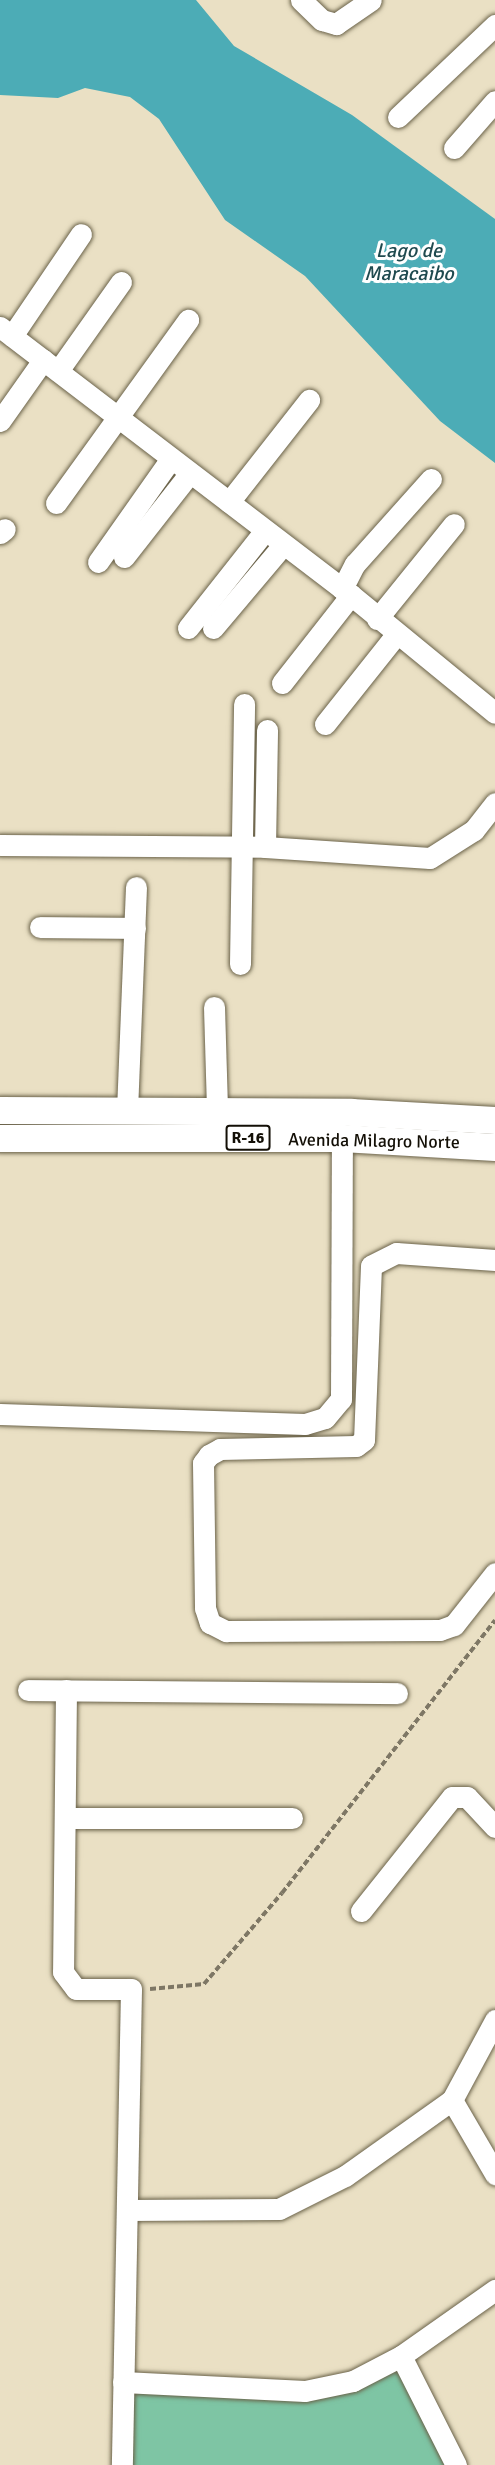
<!DOCTYPE html>
<html>
<head>
<meta charset="utf-8">
<style>
	body { margin:0 }
	#map { position:relative; width:495px; height:2465px; overflow:hidden; background:#eae0c4; font-family:Signika,sans-serif }
	div>[style] { position:absolute }
	.green>* { inset:0; background:#7ec5a4 }
	.water>* { inset:0; background:#4cacb6 }
	.path>* { height:4px; margin-top:-2px; transform-origin:0; background:repeating-linear-gradient(90deg,#7e7765 0 6px,transparent 0 9px) }
	.roads { filter:drop-shadow(0 0 2px #6a6249) drop-shadow(0 0 2px #6a6249) }
	.minor>* { height:21px; margin:-10.5px; padding:0 10.5px; transform-origin:10.5px; border-radius:10.5px; background:#fff }
	.major>* { height:27px; margin:-13.5px; padding:0 13.5px; transform-origin:13.5px; border-radius:13.5px; background:#fff }
	span { translate:-50% -50%; white-space:nowrap; text-align:center; line-height:1.15; -webkit-text-stroke:6px #fff; paint-order:stroke }
	.shield-label span { padding:2px 4px; background:#fff; border:2px solid; border-radius:4px; -webkit-text-stroke-width:0 }
	.shield-label { font-size:16px; color:#130f06; font-weight:700 }
	.street-label { font-size:18px; color:#130f06 }
	.water-label { font-size:20px; color:#1f4a4f; font-style:italic }
</style>
</head>
<body>
<div id="map">
	<div class="green">
		<div style="clip-path:polygon(399px 2363px,451px 2465px,129px 2465px,129px 2388px,305px 2395px)"></div>
	</div>
	<div class="water">
		<div style="clip-path:polygon(0 0,196px 0,234px 46px,352px 115px,495px 219px,495px 463px,440px 421px,305px 276px,225px 220px,159px 119px,130px 97px,85px 88px,58px 98px,0 95px)"></div>
	</div>
	<div class="path">
		<div style="left:150px;top:1989px;width:54px;rotate:-5.3deg"></div>
		<div style="left:204px;top:1984px;width:120px;rotate:-49.4deg"></div>
		<div style="left:282px;top:1893px;width:346px;rotate:-52deg"></div>
	</div>
	<div class="roads">
		<div class="minor">
			<div style="left:301px;top:0;width:29px;rotate:44deg"></div>
			<div style="left:322px;top:20px;width:15px;rotate:16deg"></div>
			<div style="left:336px;top:24px;width:42px;rotate:-34.4deg"></div>
			<div style="left:398px;top:117px;width:134px;rotate:-43.5deg"></div>
			<div style="left:454px;top:148px;width:62px;rotate:-48.9deg"></div>
			<div style="left:0;top:327px;width:442px;rotate:37.4deg"></div>
			<div style="left:351px;top:595px;width:186px;rotate:39.3deg"></div>
			<div style="left:12px;top:336px;width:123px;rotate:-55.9deg"></div>
			<div style="left:58px;top:371px;width:109px;rotate:-54.7deg"></div>
			<div style="left:0;top:421px;width:75px;rotate:-54.8deg"></div>
			<div style="left:229px;top:502px;width:130px;rotate:-51.9deg"></div>
			<div style="left:56px;top:503px;width:226px;rotate:-54.2deg"></div>
			<div style="left:0;top:533px;width:6px;rotate:-39deg"></div>
			<div style="left:124px;top:557px;width:105px;rotate:-51.9deg"></div>
			<div style="left:98px;top:562px;width:125px;rotate:-54.8deg"></div>
			<div style="left:342px;top:589px;width:28px;rotate:-63deg"></div>
			<div style="left:355px;top:564px;width:114px;rotate:-48.2deg"></div>
			<div style="left:377px;top:619px;width:122px;rotate:-51deg"></div>
			<div style="left:188px;top:628px;width:121px;rotate:-51.7deg"></div>
			<div style="left:213px;top:628px;width:107px;rotate:-49.9deg"></div>
			<div style="left:282px;top:683px;width:112px;rotate:-51.9deg"></div>
			<div style="left:325px;top:724px;width:112px;rotate:-51.5deg"></div>
			<div style="left:0;top:845px;width:265px;rotate:0.4deg"></div>
			<div style="left:265px;top:847px;width:165px;rotate:3.8deg"></div>
			<div style="left:430px;top:858px;width:52px;rotate:-32.5deg"></div>
			<div style="left:474px;top:830px;width:34px;rotate:-52deg"></div>
			<div style="left:265px;top:847px;width:117px;rotate:-89deg"></div>
			<div style="left:40px;top:927px;width:95px;rotate:0.6deg"></div>
			<div style="left:240px;top:964px;width:260px;rotate:-89.1deg"></div>
			<div style="left:214px;top:1007px;width:104px;rotate:88.3deg"></div>
			<div style="left:127px;top:1111px;width:224px;rotate:-87.7deg"></div>
			<div style="left:495px;top:1260px;width:99px;rotate:-176deg"></div>
			<div style="left:396px;top:1253px;width:28px;rotate:153deg"></div>
			<div style="left:371px;top:1266px;width:174px;rotate:92.3deg"></div>
			<div style="left:364px;top:1440px;width:10px;rotate:143deg"></div>
			<div style="left:356px;top:1446px;width:136px;rotate:178.7deg"></div>
			<div style="left:220px;top:1449px;width:13px;rotate:151deg"></div>
			<div style="left:209px;top:1455px;width:10px;rotate:127deg"></div>
			<div style="left:203px;top:1463px;width:145px;rotate:89.2deg"></div>
			<div style="left:205px;top:1608px;width:16px;rotate:72deg"></div>
			<div style="left:210px;top:1623px;width:18px;rotate:27deg"></div>
			<div style="left:226px;top:1631px;width:214px;rotate:-0.3deg"></div>
			<div style="left:440px;top:1630px;width:15px;rotate:-20deg"></div>
			<div style="left:454px;top:1625px;width:66px;rotate:-51.7deg"></div>
			<div style="left:0;top:1414px;width:305px;rotate:1.9deg"></div>
			<div style="left:305px;top:1424px;width:21px;rotate:-17deg"></div>
			<div style="left:325px;top:1418px;width:25px;rotate:-50deg"></div>
			<div style="left:341px;top:1399px;width:261px;rotate:-89.8deg"></div>
			<div style="left:28px;top:1690px;width:369px;rotate:0.5deg"></div>
			<div style="left:66px;top:1690px;width:282px;rotate:90.6deg"></div>
			<div style="left:63px;top:1972px;width:21px;rotate:53deg"></div>
			<div style="left:76px;top:1989px;width:55px"></div>
			<div style="left:131px;top:1989px;width:476px;rotate:91.1deg"></div>
			<div style="left:65px;top:1818px;width:227px"></div>
			<div style="left:361px;top:1911px;width:146px;rotate:-51.4deg"></div>
			<div style="left:452px;top:1797px;width:15px"></div>
			<div style="left:467px;top:1797px;width:41px;rotate:47deg"></div>
			<div style="left:452px;top:2100px;width:86px;rotate:59.8deg"></div>
			<div style="left:127px;top:2210px;width:152px;rotate:-0.4deg"></div>
			<div style="left:279px;top:2209px;width:74px;rotate:-26.6deg"></div>
			<div style="left:345px;top:2176px;width:131px;rotate:-35.4deg"></div>
			<div style="left:452px;top:2100px;width:91px;rotate:-61.7deg"></div>
			<div style="left:123px;top:2382px;width:182px;rotate:2.8deg"></div>
			<div style="left:305px;top:2391px;width:49px;rotate:-11.8deg"></div>
			<div style="left:353px;top:2381px;width:54px;rotate:-27.5deg"></div>
			<div style="left:456px;top:2465px;width:122px;rotate:-116.8deg"></div>
			<div style="left:401px;top:2356px;width:115px;rotate:-35.1deg"></div>
		</div>
		<div class="major">
			<div style="left:0;top:1110px;width:351px;rotate:0.3deg"></div>
			<div style="left:351px;top:1112px;width:144px;rotate:3.2deg"></div>
			<div style="left:0;top:1138px;width:342px"></div>
			<div style="left:342px;top:1138px;width:153px;rotate:3.4deg"></div>
		</div>
	</div>
	<div class="shield-label">
		<span style="left:248px;top:1138px">R-16</span>
	</div>
	<div class="street-label">
		<span style="left:374px;top:1141px;rotate:1deg">Avenida Milagro Norte</span>
	</div>
	<div class="water-label">
		<span style="left:409px;top:262px">Lago de<br>Maracaibo</span>
	</div>
</div>
</body>
</html>
